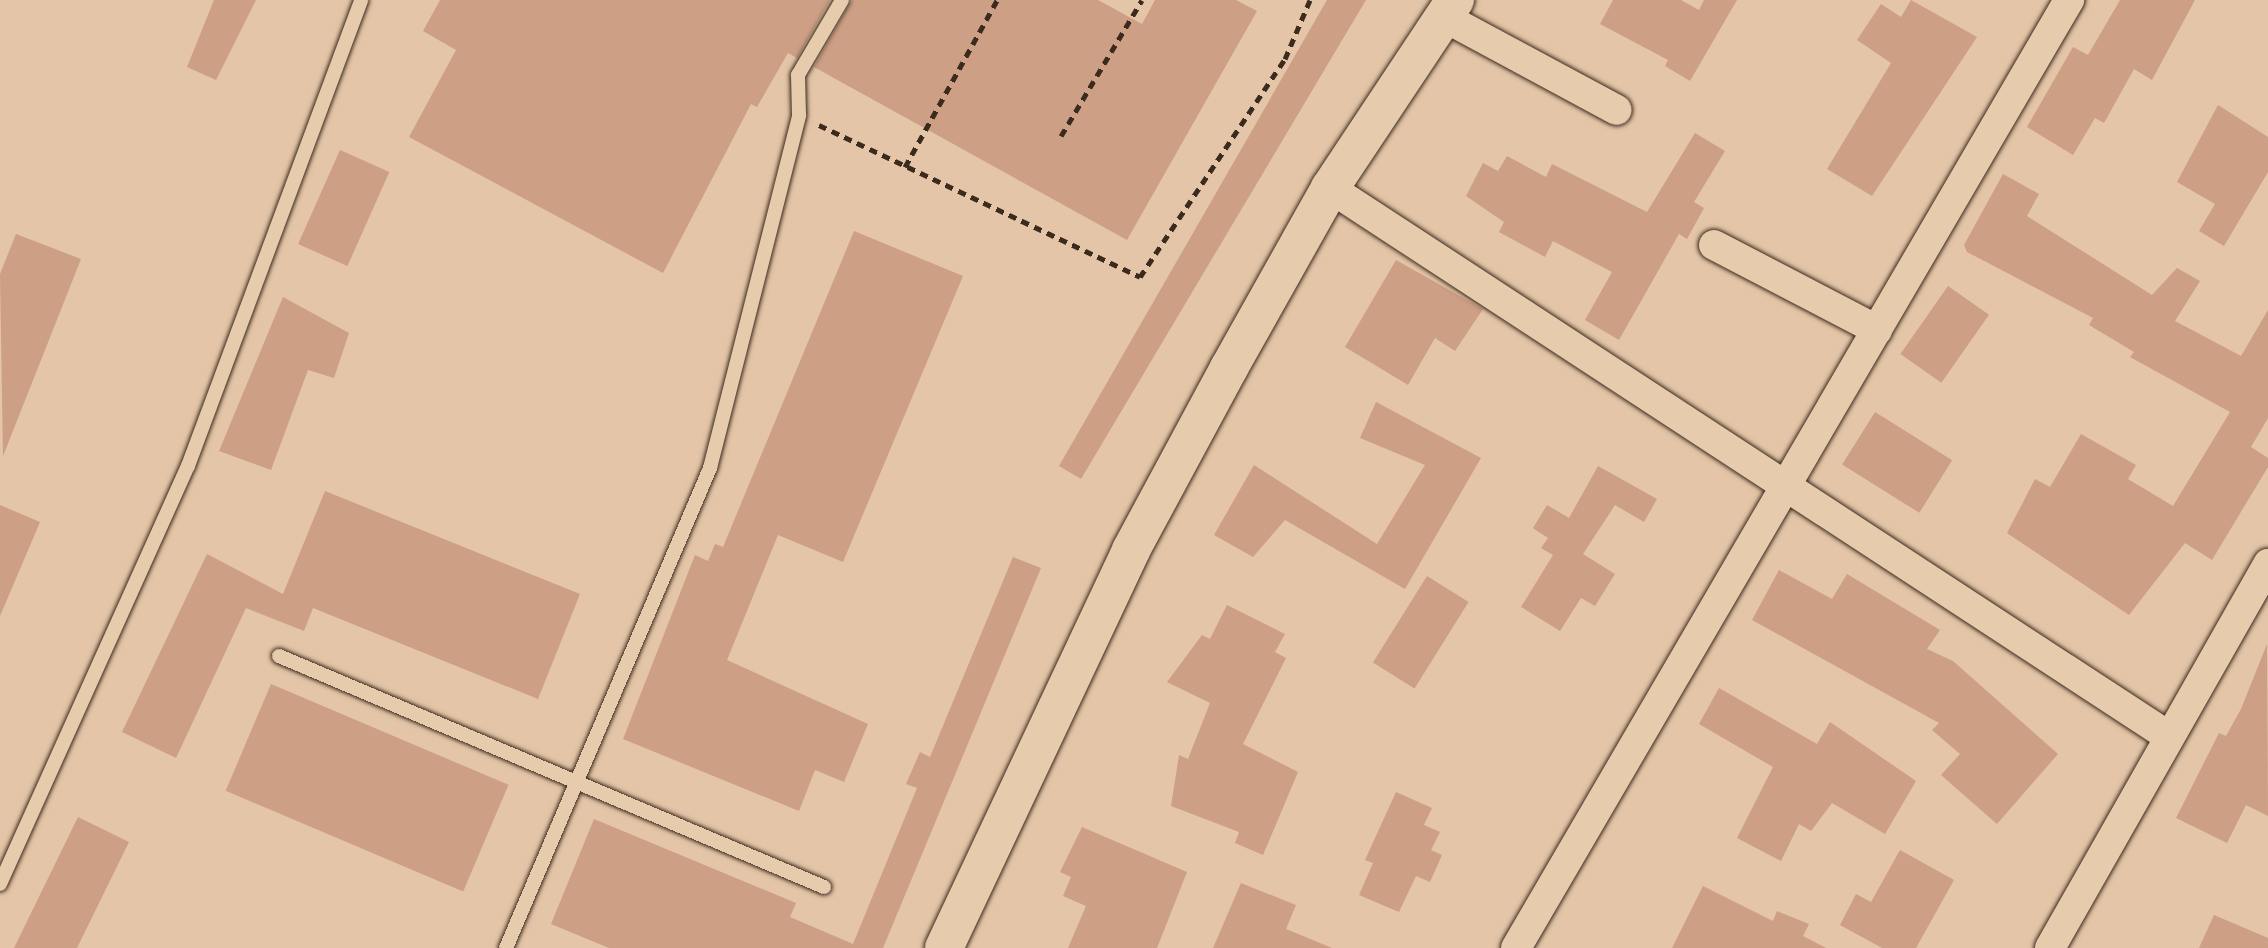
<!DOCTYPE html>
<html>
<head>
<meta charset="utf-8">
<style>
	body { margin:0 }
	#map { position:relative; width:2268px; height:948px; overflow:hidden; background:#e4c5a7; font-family:"Architects Daughter",sans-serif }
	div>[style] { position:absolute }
	.building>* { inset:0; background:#cd9f84; transform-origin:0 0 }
	.path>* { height:5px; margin-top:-2.5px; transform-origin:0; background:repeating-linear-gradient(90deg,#3b2a1e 0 8px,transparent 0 14px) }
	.roads { filter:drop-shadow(0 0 2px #3b2a1e) drop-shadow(0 0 2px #3b2a1e) }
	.service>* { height:14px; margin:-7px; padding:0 7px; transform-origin:7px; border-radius:7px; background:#e6cbad }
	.minor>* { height:30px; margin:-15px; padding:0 15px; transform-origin:15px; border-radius:15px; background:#e6cbad }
	.tertiary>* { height:38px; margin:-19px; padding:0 19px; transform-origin:19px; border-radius:19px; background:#e6cbad }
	span { translate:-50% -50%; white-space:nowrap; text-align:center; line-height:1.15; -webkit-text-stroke:7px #e6cbad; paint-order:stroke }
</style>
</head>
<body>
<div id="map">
	<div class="building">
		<div style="clip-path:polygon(214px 0,256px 0,216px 80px,187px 67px)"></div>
		<div style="clip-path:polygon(440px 0,830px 0,797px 58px,788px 53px,757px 107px,751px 104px,663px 273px,409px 137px,456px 50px,423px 31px)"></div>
		<div style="clip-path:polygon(852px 0,1098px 0,1142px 24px,1155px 0,1236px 0,1257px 11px,1127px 240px,814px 67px)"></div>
		<div style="clip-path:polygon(1327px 0,1366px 0,1081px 479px,1059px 466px)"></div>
		<div style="clip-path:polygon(1613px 0,1681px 0,1699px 10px,1704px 0,1737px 0,1690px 81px,1665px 66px,1668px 60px,1600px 24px)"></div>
		<div style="clip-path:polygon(1911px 0,1977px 37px,1872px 196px,1827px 169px,1891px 63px,1857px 40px,1881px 4px,1901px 17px)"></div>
		<div style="clip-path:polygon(2120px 0,2195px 0,2152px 80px,2134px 69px,2104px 123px,2095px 118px,2073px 155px,2027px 127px,2073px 47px,2088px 55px)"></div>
		<div style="clip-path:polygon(2218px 105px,2268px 137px,2268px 172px,2224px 246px,2199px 231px,2215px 204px,2177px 182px)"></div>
		<div style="clip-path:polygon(1695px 133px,1725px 151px,1694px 202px,1704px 208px,1687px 239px,1679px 234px,1619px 340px,1585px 320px,1612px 272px,1553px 241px,1545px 257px,1499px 232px,1504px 222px,1466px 196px,1483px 163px,1498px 171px,1507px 156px,1546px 177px,1552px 164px,1647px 212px)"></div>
		<div style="left:340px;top:150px;width:54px;height:103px;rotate:24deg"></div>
		<div style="clip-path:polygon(2003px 174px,2039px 194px,2027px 216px,2152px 295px,2177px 268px,2200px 281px,2175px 321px,2241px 356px,2268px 310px,2268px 418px,2251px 447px,2268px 458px,2268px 467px,2212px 560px,2185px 543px,2129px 615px,2007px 533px,2035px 479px,2050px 487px,2081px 434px,2136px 465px,2128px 479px,2173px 506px,2230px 412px,2130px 357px,2134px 352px,2089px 325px,2093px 318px,1967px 252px,1964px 245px)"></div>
		<div style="clip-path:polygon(854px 231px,963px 276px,843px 562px,778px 535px,727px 660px,868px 724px,844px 782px,815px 770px,799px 811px,623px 739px,695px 555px,708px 561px,715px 544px,723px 547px)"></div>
		<div style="clip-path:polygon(16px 234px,81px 259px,3px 456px,0 274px)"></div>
		<div style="clip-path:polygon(1396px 260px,1483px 309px,1455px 351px,1435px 338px,1408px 385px,1345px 347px)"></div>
		<div style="left:1948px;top:286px;width:50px;height:83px;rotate:35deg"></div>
		<div style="clip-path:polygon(283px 297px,349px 333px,334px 378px,308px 370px,271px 470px,219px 451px)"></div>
		<div style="clip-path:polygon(1376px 402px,1481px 458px,1405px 589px,1285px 520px,1253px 557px,1214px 535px,1254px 465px,1377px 544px,1425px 465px,1360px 438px)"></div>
		<div style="left:1875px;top:412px;width:91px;height:62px;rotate:32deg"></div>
		<div style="clip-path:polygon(1598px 466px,1657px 499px,1644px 522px,1615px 505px,1583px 554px,1615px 574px,1595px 606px,1581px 598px,1560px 631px,1521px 607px,1553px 555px,1541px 548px,1548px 538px,1533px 528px,1547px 505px,1569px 518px)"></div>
		<div style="clip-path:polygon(325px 491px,580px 594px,538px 699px,313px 608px,304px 631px,246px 608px,176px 758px,122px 732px,207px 554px,283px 594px)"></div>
		<div style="clip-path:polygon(0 505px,40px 522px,0 616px)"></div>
		<div style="clip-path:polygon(1013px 557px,1041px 568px,883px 948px,609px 948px,551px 924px,594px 819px,796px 903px,790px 917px,853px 944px,917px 788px,906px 784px,920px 752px,930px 757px)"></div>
		<div style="clip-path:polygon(1779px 570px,1832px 599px,1847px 574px,1940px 630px,1927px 649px,1953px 661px,2058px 754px,1997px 824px,1941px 775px,1960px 754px,1932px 730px,1939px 723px,1752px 620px)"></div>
		<div style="left:1427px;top:576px;width:49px;height:102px;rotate:32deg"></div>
		<div style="clip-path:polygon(1227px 605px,1285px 634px,1275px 652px,1286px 658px,1243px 744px,1298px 772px,1263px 855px,1235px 843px,1239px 832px,1171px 806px,1179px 755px,1188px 759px,1210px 703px,1167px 682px,1202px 635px,1210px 639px)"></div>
		<div style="clip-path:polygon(2267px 644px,2268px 816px,2246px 805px,2227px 843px,2176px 818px,2219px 733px,2226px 736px,2241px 709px)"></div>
		<div style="left:271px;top:684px;width:258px;height:116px;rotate:23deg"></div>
		<div style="clip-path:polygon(1719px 688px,1817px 744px,1830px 722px,1916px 781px,1885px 834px,1832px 803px,1811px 831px,1799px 824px,1781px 861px,1737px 838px,1773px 767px,1699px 724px)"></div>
		<div style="clip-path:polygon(1396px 792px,1432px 808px,1424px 825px,1440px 832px,1431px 850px,1442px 855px,1430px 882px,1416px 876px,1399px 912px,1359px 895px,1373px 863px,1365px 860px)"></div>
		<div style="clip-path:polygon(78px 817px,129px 842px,77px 948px,14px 948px)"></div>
		<div style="clip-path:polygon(1082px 827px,1187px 872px,1157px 948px,1068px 948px,1086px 906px,1063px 896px,1071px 877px,1060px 872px)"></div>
		<div style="clip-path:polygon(1900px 850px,1954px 880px,1916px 948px,1882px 948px,1840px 925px,1856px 894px,1871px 902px)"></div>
		<div style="clip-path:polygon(1241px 883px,1296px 905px,1286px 929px,1332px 948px,1213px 948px)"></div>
		<div style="clip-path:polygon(1703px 886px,1773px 921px,1777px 911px,1809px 924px,1803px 936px,1826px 948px,1672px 948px)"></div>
		<div style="clip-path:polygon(2214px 915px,2268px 938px,2268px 948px,2199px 948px)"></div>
	</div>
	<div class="path">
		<div style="left:819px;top:125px;width:355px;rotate:25.3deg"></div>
		<div style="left:1140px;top:277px;width:262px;rotate:-56.4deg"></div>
		<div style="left:1285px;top:59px;width:64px;rotate:-67deg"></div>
		<div style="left:1061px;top:136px;width:158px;rotate:-59.2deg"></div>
		<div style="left:905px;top:167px;width:191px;rotate:-61.1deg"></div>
	</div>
	<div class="roads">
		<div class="service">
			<div style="left:279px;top:656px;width:592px;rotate:22.97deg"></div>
			<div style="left:0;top:884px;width:458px;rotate:-65.8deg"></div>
			<div style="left:188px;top:466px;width:497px;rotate:-69.6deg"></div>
			<div style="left:506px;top:948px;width:522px;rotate:-66.97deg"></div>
			<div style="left:710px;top:468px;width:364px;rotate:-75.8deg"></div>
			<div style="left:799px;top:115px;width:40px;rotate:-91.4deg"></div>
			<div style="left:798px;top:75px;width:87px;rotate:-59.6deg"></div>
		</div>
		<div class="minor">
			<div style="left:1444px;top:17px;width:196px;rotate:28.3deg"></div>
			<div style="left:1330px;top:188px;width:998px;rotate:33.18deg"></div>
			<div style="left:1714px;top:245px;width:184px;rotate:27.5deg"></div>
			<div style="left:1516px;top:948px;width:1098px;rotate:-59.74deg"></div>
			<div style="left:2050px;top:948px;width:442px;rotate:-60.4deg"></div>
		</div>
		<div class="tertiary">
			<div style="left:944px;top:948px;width:440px;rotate:-64.8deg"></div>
			<div style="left:1131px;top:550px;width:207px;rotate:-61.7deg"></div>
			<div style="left:1229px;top:368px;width:206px;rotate:-60.7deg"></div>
			<div style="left:1330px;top:188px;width:226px;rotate:-56.4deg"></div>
		</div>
	</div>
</div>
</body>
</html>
